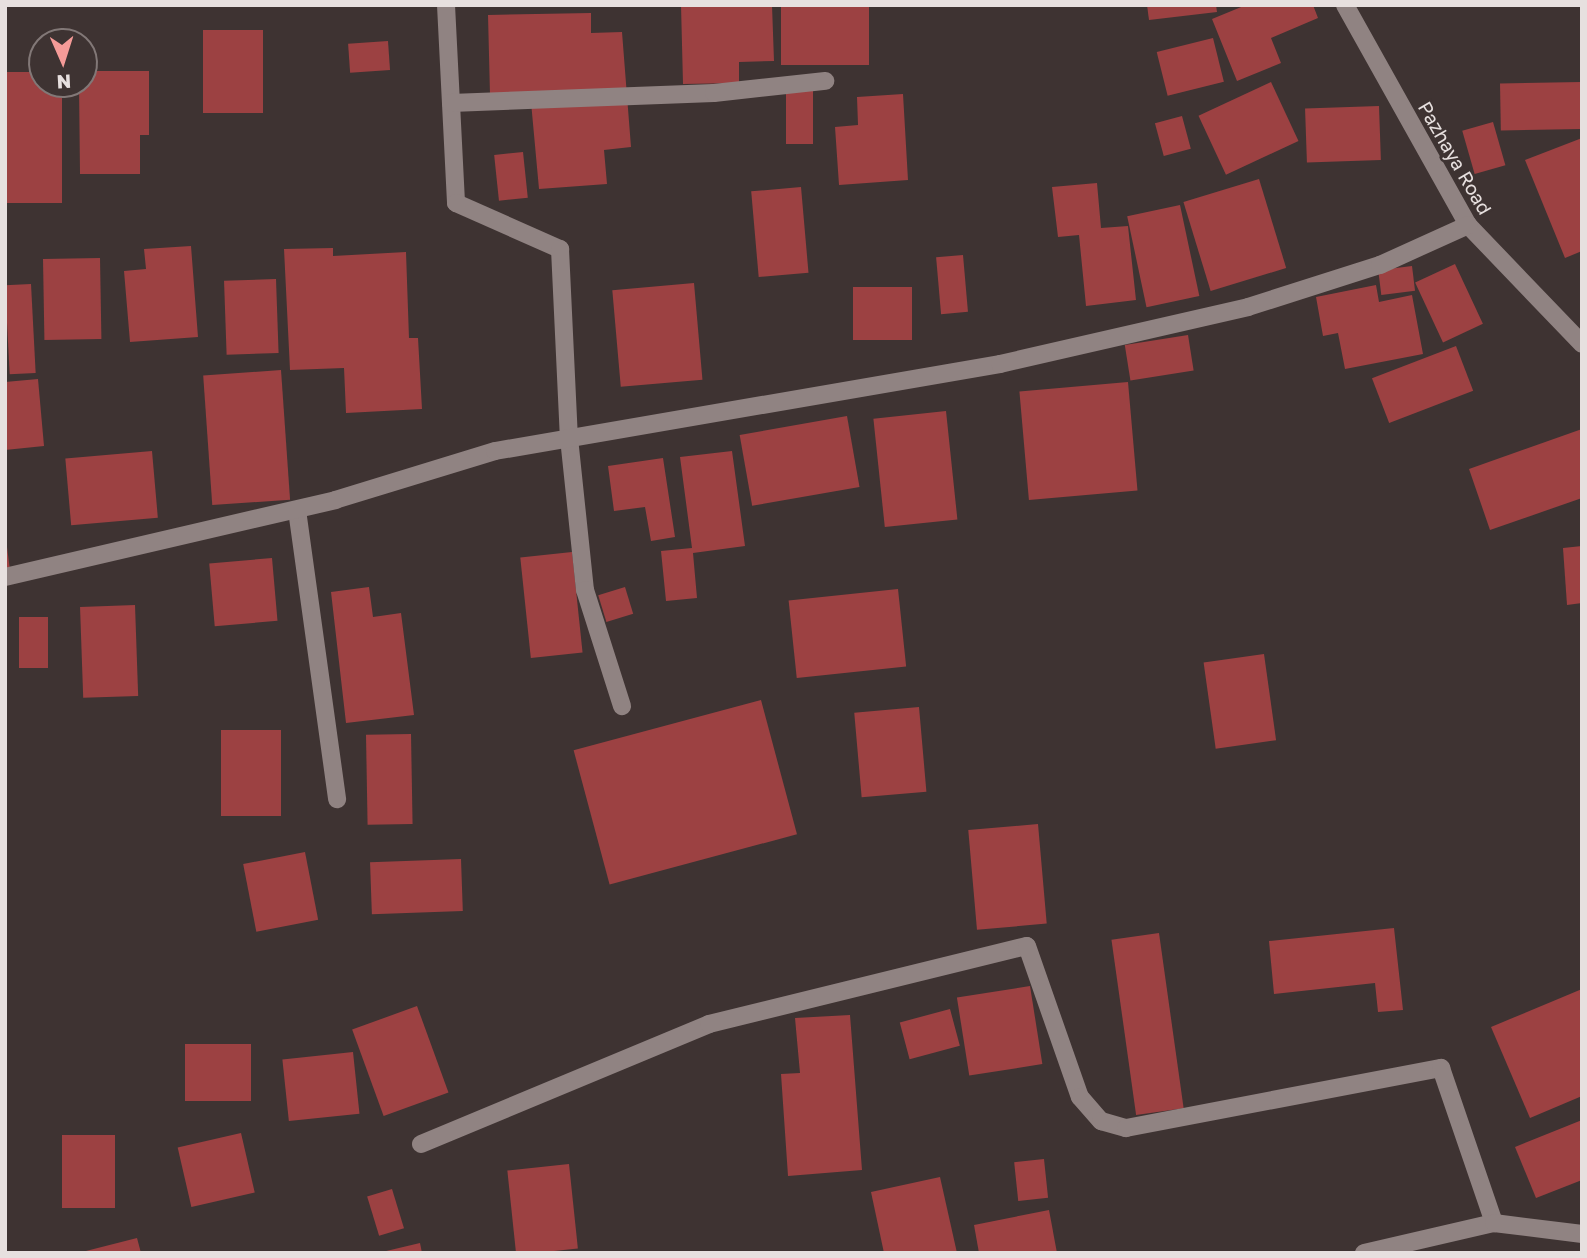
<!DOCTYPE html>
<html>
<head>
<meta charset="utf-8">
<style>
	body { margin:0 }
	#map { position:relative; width:1587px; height:1258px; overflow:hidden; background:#3e3332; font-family:"Golos Text",sans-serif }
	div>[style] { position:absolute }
	.building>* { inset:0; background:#9c4142; transform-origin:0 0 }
	.minor>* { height:18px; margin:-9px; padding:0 9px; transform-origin:9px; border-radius:9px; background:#908382 }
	span { translate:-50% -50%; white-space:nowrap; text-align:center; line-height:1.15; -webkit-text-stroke:5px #3e3332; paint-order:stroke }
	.street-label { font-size:19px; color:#e7e0df }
	.frame { position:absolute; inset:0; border:7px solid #e7e0df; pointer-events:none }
	.north { position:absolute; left:28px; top:28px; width:70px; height:70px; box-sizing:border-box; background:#3e3332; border:2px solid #827877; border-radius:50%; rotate:177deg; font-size:19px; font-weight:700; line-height:28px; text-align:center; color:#e7e0df }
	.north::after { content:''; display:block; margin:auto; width:24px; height:32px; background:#f59b98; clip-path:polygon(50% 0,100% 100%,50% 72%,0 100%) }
</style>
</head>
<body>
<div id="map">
	<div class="building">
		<div style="clip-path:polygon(681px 5px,772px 5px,774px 61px,739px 62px,739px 83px,683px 84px)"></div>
		<div style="left:781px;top:5px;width:88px;height:60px"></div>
		<div style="clip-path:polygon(1147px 5px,1216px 5px,1217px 12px,1149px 20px)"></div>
		<div style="clip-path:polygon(1246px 5px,1313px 5px,1318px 18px,1271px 38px,1281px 63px,1237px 81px,1212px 19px)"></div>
		<div style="clip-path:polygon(591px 13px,591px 33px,622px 32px,631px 147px,604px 150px,607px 184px,539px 189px,531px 102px,490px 95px,488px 15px)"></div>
		<div style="left:203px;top:30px;width:60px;height:83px"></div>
		<div style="left:1213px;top:38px;width:45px;height:58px;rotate:76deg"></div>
		<div style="left:388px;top:41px;width:29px;height:40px;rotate:86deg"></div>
		<div style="clip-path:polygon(84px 71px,149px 71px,149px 135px,140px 135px,140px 174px,80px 174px,79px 84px,84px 84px)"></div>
		<div style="clip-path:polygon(5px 72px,42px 72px,42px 84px,62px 84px,62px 203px,5px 203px)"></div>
		<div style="left:1271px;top:82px;width:65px;height:80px;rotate:65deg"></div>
		<div style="left:1581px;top:82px;width:47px;height:81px;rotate:89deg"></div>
		<div style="left:786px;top:91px;width:27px;height:53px"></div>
		<div style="clip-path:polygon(903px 94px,908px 180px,839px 185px,835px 127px,858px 125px,857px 97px)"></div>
		<div style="left:1379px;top:106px;width:54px;height:74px;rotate:88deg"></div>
		<div style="left:1182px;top:116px;width:34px;height:28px;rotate:75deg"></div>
		<div style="left:1493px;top:122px;width:45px;height:32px;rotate:74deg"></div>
		<div style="clip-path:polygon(1582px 138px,1582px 251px,1565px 258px,1525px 160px)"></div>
		<div style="left:523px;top:152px;width:46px;height:29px;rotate:84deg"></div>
		<div style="left:1259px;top:179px;width:93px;height:79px;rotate:73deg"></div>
		<div style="clip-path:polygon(1097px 183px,1101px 228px,1128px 226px,1136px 300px,1086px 306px,1079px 235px,1058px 237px,1052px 187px)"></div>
		<div style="left:801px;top:187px;width:86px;height:50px;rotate:85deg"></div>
		<div style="left:1180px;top:205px;width:93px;height:54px;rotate:78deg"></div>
		<div style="clip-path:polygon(191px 246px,198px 337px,130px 342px,124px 271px,146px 269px,144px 249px)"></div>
		<div style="clip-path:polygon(333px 248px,333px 256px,406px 252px,409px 338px,418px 338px,422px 409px,346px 413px,344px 368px,290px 370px,284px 249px)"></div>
		<div style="left:963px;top:255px;width:57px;height:27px;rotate:85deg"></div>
		<div style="left:100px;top:258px;width:81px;height:57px;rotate:89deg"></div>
		<div style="left:1455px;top:264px;width:66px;height:44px;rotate:65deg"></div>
		<div style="left:1412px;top:266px;width:25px;height:34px;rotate:83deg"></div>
		<div style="left:276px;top:279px;width:74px;height:52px;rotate:88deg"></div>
		<div style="left:694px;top:283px;width:97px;height:82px;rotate:85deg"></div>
		<div style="left:31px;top:284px;width:89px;height:26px;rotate:87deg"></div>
		<div style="clip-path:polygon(1376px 285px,1379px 302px,1412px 295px,1423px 354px,1345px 369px,1338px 333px,1323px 336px,1316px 297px)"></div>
		<div style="left:853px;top:287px;width:59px;height:53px"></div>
		<div style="left:1188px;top:335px;width:36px;height:64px;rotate:81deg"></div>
		<div style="left:1456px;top:346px;width:48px;height:90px;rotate:69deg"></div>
		<div style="left:281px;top:370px;width:130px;height:78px;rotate:86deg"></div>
		<div style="clip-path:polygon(38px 379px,44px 446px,5px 450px,5px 382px)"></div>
		<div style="left:1128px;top:382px;width:109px;height:109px;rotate:85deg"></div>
		<div style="left:946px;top:411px;width:109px;height:73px;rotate:84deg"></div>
		<div style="left:847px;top:416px;width:72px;height:109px;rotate:80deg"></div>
		<div style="clip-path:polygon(1582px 429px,1582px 498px,1490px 530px,1469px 469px)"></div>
		<div style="left:152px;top:451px;width:67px;height:87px;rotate:85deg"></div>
		<div style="clip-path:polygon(732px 451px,745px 546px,693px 553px,697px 598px,666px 601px,661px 551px,692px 548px,680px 457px)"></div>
		<div style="clip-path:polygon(663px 458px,675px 537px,651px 541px,645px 507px,614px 511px,608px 466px)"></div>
		<div style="clip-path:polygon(5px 532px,10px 570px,5px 570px)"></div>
		<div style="clip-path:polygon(1582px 546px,1582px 603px,1567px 605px,1563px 548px)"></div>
		<div style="left:572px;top:552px;width:101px;height:52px;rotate:84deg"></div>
		<div style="left:272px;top:558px;width:63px;height:63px;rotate:85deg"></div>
		<div style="clip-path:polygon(369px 587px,373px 617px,401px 613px,414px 715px,346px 723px,331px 592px)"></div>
		<div style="left:625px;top:587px;width:28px;height:28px;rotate:73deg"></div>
		<div style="left:898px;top:589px;width:78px;height:110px;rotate:84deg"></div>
		<div style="left:135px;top:605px;width:91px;height:55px;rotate:88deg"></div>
		<div style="left:19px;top:617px;width:29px;height:51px"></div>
		<div style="left:1264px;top:654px;width:87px;height:61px;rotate:82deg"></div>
		<div style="left:761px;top:700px;width:139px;height:194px;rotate:75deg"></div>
		<div style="left:919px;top:707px;width:85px;height:65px;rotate:85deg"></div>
		<div style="left:281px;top:730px;width:86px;height:60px;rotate:90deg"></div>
		<div style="left:411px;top:734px;width:90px;height:45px;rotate:89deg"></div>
		<div style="left:1038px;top:824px;width:100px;height:70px;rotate:85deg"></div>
		<div style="left:305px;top:852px;width:69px;height:63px;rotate:79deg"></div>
		<div style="left:461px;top:859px;width:52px;height:91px;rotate:88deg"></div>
		<div style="clip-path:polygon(1394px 928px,1403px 1010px,1378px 1012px,1375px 983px,1274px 994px,1269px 941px)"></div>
		<div style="left:1159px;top:933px;width:177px;height:48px;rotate:82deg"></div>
		<div style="left:1030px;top:986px;width:79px;height:74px;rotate:81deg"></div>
		<div style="clip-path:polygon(1582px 989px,1582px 1096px,1530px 1118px,1491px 1027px)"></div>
		<div style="left:417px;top:1006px;width:92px;height:69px;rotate:70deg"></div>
		<div style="left:950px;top:1009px;width:38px;height:52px;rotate:75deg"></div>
		<div style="clip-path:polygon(850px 1015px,862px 1170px,788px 1176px,781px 1074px,800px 1073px,795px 1018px)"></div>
		<div style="left:185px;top:1044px;width:66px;height:57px"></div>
		<div style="left:353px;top:1052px;width:62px;height:71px;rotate:84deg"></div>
		<div style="clip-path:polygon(1582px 1120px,1582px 1180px,1536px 1198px,1515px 1147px)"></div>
		<div style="left:241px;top:1133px;width:61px;height:65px;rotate:77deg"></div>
		<div style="left:62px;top:1135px;width:53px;height:73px"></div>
		<div style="left:1044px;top:1159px;width:39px;height:30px;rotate:84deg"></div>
		<div style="left:569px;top:1164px;width:85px;height:62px;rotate:84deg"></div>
		<div style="clip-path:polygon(940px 1177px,957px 1253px,884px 1253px,871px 1192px)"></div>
		<div style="left:392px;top:1189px;width:41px;height:26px;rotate:73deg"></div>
		<div style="clip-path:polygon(1049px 1210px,1057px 1253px,979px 1253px,974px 1225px)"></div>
		<div style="clip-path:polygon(137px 1238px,141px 1253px,82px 1253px,82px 1252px)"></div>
		<div style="clip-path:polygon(420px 1243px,422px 1253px,383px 1253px,382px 1252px)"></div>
	</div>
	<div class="minor">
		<div style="left:446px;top:5px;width:198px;rotate:87.1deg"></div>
		<div style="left:456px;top:203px;width:114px;rotate:23.9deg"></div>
		<div style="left:560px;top:249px;width:189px;rotate:87.3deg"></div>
		<div style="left:569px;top:438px;width:153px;rotate:84deg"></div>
		<div style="left:585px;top:590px;width:122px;rotate:72.3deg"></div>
		<div style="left:1345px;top:5px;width:252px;rotate:60.8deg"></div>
		<div style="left:1468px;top:225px;width:165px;rotate:46.2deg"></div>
		<div style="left:451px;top:103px;width:263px;rotate:-2.2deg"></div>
		<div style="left:714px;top:93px;width:112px;rotate:-6.2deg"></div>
		<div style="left:297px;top:510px;width:292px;rotate:82.1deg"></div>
		<div style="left:5px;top:577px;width:339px;rotate:-13.1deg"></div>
		<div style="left:335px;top:500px;width:167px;rotate:-17deg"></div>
		<div style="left:495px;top:451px;width:512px;rotate:-9.77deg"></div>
		<div style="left:1000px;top:364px;width:254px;rotate:-12.9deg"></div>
		<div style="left:1248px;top:307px;width:139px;rotate:-17.7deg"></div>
		<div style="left:1380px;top:265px;width:97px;rotate:-24.4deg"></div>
		<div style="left:421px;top:1144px;width:312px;rotate:-22.6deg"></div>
		<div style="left:709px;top:1024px;width:327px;rotate:-13.8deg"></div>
		<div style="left:1027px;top:946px;width:160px;rotate:70.7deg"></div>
		<div style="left:1080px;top:1097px;width:32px;rotate:49deg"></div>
		<div style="left:1101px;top:1121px;width:26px;rotate:16deg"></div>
		<div style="left:1126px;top:1128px;width:321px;rotate:-10.8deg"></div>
		<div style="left:1441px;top:1068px;width:164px;rotate:71.1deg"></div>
		<div style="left:1364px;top:1253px;width:133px;rotate:-13deg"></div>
		<div style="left:1494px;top:1223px;width:89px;rotate:7.1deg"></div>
	</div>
	<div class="street-label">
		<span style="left:1455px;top:158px;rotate:60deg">Pazhaya Road</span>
	</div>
	<div class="frame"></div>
	<div class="north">N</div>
</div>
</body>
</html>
